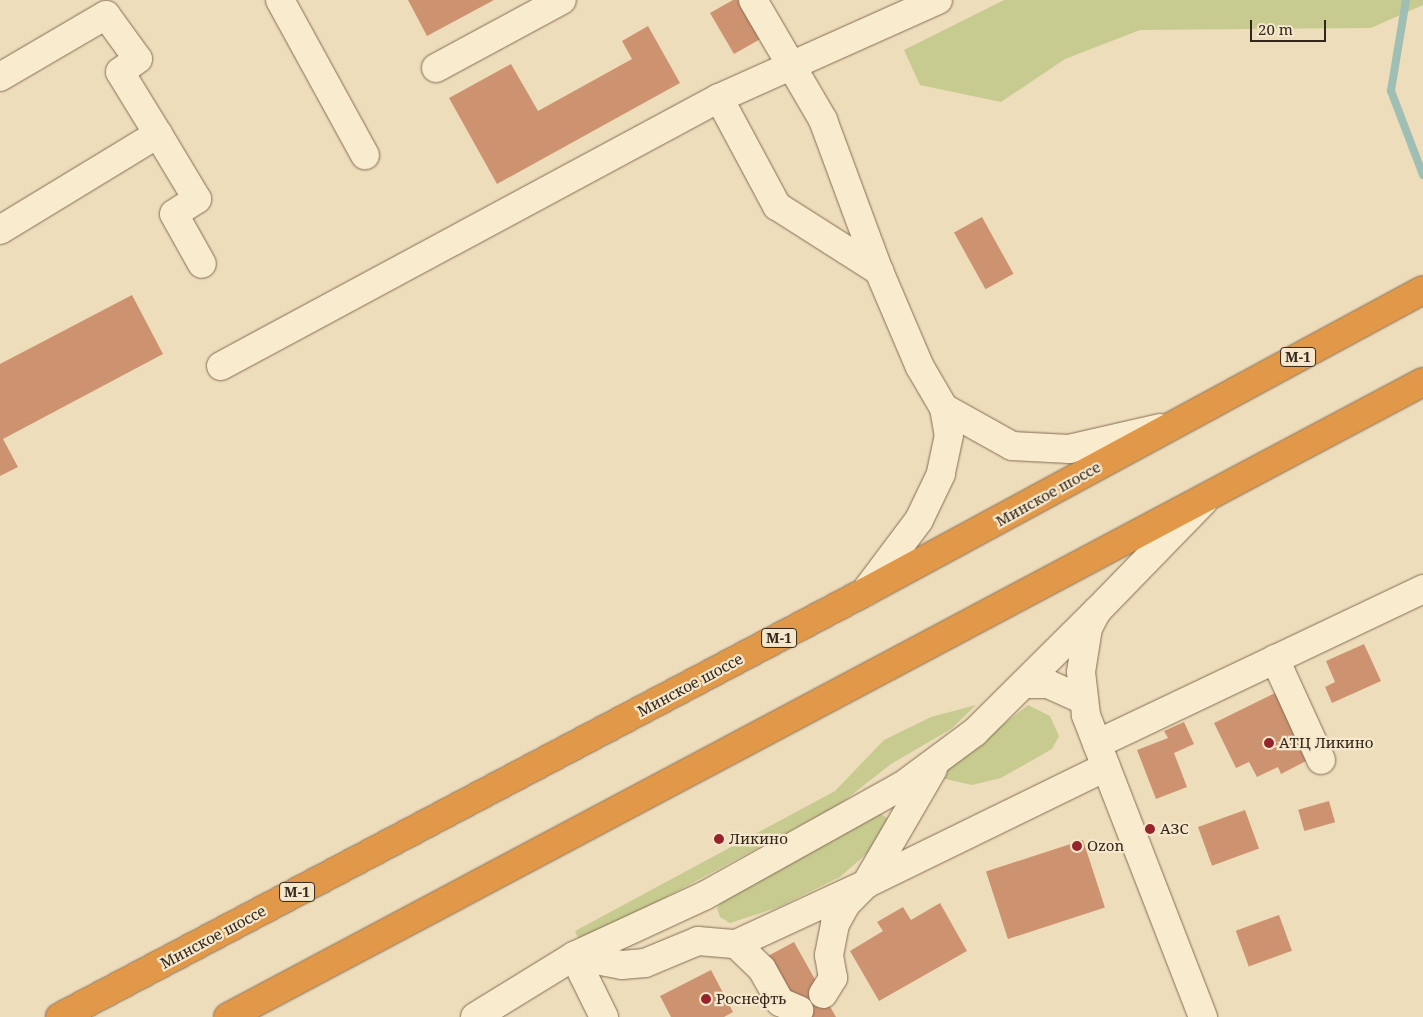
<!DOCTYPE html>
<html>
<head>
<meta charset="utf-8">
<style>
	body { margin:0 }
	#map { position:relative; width:1423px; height:1017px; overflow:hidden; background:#edb; font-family:"Noto Serif",serif }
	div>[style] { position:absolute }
	.green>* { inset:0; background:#c7cb90 }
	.stream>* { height:8px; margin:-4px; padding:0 4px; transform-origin:4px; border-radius:4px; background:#a0bfb4 }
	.building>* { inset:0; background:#cd9370; transform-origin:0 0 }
	.roads { filter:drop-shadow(0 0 1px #856d55) drop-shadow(0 0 1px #856d55) }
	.minor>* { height:28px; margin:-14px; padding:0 14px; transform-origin:14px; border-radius:14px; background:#f9ebce }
	.highway>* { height:28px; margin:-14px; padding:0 14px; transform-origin:14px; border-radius:14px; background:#e19849 }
	.dots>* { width:14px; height:14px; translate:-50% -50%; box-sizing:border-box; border:2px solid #f5e7cb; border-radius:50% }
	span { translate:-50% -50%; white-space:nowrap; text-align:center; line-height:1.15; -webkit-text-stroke:4.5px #f5e7cb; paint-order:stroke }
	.shield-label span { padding:1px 4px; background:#f5e7cb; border:1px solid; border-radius:4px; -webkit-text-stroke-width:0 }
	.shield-label { font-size:14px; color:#34261a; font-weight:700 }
	.street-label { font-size:15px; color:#34261a }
	.poi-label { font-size:15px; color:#34261a }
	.left { translate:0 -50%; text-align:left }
	.scale { position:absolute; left:1250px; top:20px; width:76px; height:22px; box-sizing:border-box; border:2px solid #34261a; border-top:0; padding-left:6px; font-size:15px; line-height:18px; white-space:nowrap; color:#34261a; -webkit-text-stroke:4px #f5e7cb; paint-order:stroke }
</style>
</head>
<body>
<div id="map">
	<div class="green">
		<div style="clip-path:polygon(1004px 0,1423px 0,1423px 5px,1371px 28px,1140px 30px,1065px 59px,1001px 102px,920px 85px,904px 50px)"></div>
		<div style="clip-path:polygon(976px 705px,951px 729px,891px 764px,840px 804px,580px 943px,575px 931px,835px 791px,884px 740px,931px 717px)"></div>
		<div style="clip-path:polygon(1028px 705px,1050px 716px,1059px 736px,1052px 749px,1001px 778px,972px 785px,937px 777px)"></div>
		<div style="clip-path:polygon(877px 812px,889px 819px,872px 849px,840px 877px,779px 907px,730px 923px,720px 917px,717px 908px,727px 894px)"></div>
	</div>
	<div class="stream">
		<div style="left:1406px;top:0;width:92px;rotate:99.4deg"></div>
		<div style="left:1391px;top:91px;width:90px;rotate:69.1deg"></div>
	</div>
	<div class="building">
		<div style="clip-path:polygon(408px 0,494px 0,427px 36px)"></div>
		<div style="clip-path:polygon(733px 0,743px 0,764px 37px,734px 54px,710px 13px)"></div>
		<div style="clip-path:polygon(648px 26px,680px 83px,497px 184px,449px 98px,511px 64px,538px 111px,632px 59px,622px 41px)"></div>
		<div style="left:982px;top:217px;width:65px;height:32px;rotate:61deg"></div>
		<div style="clip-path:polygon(132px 295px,163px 354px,3px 439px,18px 467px,0 476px,0 364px)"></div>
		<div style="clip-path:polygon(1364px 644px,1381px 681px,1332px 703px,1325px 687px,1335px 682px,1326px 661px)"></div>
		<div style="clip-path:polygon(1277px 692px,1310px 759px,1281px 774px,1278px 767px,1257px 777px,1249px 762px,1236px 768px,1214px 723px)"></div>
		<div style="clip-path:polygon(1184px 722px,1194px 744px,1174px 753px,1187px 787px,1156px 799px,1137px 750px,1168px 738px,1164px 731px)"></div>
		<div style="left:1329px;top:801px;width:22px;height:32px;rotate:74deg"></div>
		<div style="left:1245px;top:810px;width:41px;height:50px;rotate:70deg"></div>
		<div style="left:1083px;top:840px;width:71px;height:102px;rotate:72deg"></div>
		<div style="clip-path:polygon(940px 903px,967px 951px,879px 1001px,850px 951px,883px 931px,877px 922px,903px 907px,911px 920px)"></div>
		<div style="left:1279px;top:915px;width:38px;height:46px;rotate:70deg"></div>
		<div style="clip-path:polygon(794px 942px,836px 1017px,803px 1017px,768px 956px)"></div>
		<div style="clip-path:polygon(711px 970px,733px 1012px,724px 1017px,671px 1017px,660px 996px)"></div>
	</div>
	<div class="roads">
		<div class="minor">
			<div style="left:280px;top:0;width:177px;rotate:61.3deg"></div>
			<div style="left:753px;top:0;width:139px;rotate:59.7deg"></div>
			<div style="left:823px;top:120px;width:161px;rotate:69.7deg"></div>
			<div style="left:879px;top:271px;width:104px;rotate:66.9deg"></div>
			<div style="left:920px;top:367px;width:48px;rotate:59.7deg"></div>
			<div style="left:944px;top:408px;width:27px;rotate:80deg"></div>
			<div style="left:949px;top:435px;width:40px;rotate:102deg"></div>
			<div style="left:941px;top:474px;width:51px;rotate:115.6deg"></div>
			<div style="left:919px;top:520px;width:90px;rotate:126.9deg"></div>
			<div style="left:436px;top:68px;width:143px;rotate:-28.4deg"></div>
			<div style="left:0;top:77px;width:123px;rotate:-30.3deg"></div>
			<div style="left:106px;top:15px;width:54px;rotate:54deg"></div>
			<div style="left:138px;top:59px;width:22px;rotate:144deg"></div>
			<div style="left:120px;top:72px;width:73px;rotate:58.5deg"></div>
			<div style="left:719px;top:98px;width:240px;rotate:-24.1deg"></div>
			<div style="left:0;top:230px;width:185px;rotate:-31.3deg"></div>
			<div style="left:158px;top:134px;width:76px;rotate:59deg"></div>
			<div style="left:197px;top:199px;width:27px;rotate:147deg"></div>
			<div style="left:174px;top:214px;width:57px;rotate:60.8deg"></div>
			<div style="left:221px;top:366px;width:566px;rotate:-28.29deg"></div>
			<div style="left:719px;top:98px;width:123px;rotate:61.8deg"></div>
			<div style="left:777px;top:206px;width:121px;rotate:32.5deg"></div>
			<div style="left:944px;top:408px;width:78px;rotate:29.2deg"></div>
			<div style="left:1012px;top:446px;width:57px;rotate:3deg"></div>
			<div style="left:1069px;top:449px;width:93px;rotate:-13deg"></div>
			<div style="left:1275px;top:659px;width:111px;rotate:65.5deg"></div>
			<div style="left:1026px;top:684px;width:22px"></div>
			<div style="left:1048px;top:684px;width:39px;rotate:24deg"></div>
			<div style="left:1097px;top:744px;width:361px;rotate:-25.4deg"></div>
			<div style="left:736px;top:944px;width:143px;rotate:-24.8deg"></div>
			<div style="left:866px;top:884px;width:133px;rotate:-59.8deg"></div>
			<div style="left:574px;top:956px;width:49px;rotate:10.6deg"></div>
			<div style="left:622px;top:965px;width:23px;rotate:-5deg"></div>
			<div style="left:645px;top:963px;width:57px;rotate:-22.5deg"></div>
			<div style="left:698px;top:941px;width:38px;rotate:5deg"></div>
			<div style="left:736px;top:944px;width:36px;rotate:44deg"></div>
			<div style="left:762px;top:969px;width:38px;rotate:61deg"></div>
			<div style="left:780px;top:1002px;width:21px;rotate:23deg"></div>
			<div style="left:574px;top:956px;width:68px;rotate:63.8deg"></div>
			<div style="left:823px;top:994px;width:19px;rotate:-58deg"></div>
			<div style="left:833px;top:978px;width:23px;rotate:-100deg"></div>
			<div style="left:829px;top:955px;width:32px;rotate:-79deg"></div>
			<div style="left:835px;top:924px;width:23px;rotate:-61deg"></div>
			<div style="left:846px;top:904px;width:28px;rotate:-45deg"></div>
			<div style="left:866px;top:884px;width:267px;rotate:-26deg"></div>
			<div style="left:475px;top:1017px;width:116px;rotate:-31.6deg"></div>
			<div style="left:574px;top:956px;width:143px;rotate:-24.8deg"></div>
			<div style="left:704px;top:896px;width:227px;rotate:-29.1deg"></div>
			<div style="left:902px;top:786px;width:91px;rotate:-36.5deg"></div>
			<div style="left:975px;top:732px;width:172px;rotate:-44.8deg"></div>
			<div style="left:1203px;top:1017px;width:324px;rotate:-111.2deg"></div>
			<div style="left:1086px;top:715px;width:43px;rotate:-96.6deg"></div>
			<div style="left:1081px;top:672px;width:45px;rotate:-81deg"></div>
			<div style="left:1088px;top:628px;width:19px;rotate:-62deg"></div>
			<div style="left:1097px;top:611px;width:153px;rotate:-45.8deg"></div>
		</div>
		<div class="highway">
			<div style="left:60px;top:1017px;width:910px;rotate:-27.83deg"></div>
			<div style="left:865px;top:592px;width:634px;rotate:-28.42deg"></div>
			<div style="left:228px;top:1017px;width:1353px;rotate:-27.99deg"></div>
		</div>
	</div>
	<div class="dots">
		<div style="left:1269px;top:743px;background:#95252a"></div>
		<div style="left:1150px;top:829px;background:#95252a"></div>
		<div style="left:719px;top:839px;background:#95252a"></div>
		<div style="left:1077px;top:846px;background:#95252a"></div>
		<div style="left:706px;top:999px;background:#95252a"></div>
	</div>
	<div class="shield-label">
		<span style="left:1298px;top:357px">М-1</span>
		<span style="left:779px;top:638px">М-1</span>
		<span style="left:297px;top:892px">М-1</span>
	</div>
	<div class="street-label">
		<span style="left:1048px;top:494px;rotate:-29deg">Минское шоссе</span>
		<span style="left:690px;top:685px;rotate:-28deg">Минское шоссе</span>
		<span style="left:213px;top:937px;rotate:-28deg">Минское шоссе</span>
	</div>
	<div class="poi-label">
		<span class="left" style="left:1279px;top:743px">АТЦ Ликино</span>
		<span class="left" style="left:1160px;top:829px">АЗС</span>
		<span class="left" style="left:729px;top:839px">Ликино</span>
		<span class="left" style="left:1087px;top:846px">Ozon</span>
		<span class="left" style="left:716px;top:999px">Роснефть</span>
	</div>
	<div class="scale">20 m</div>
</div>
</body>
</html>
